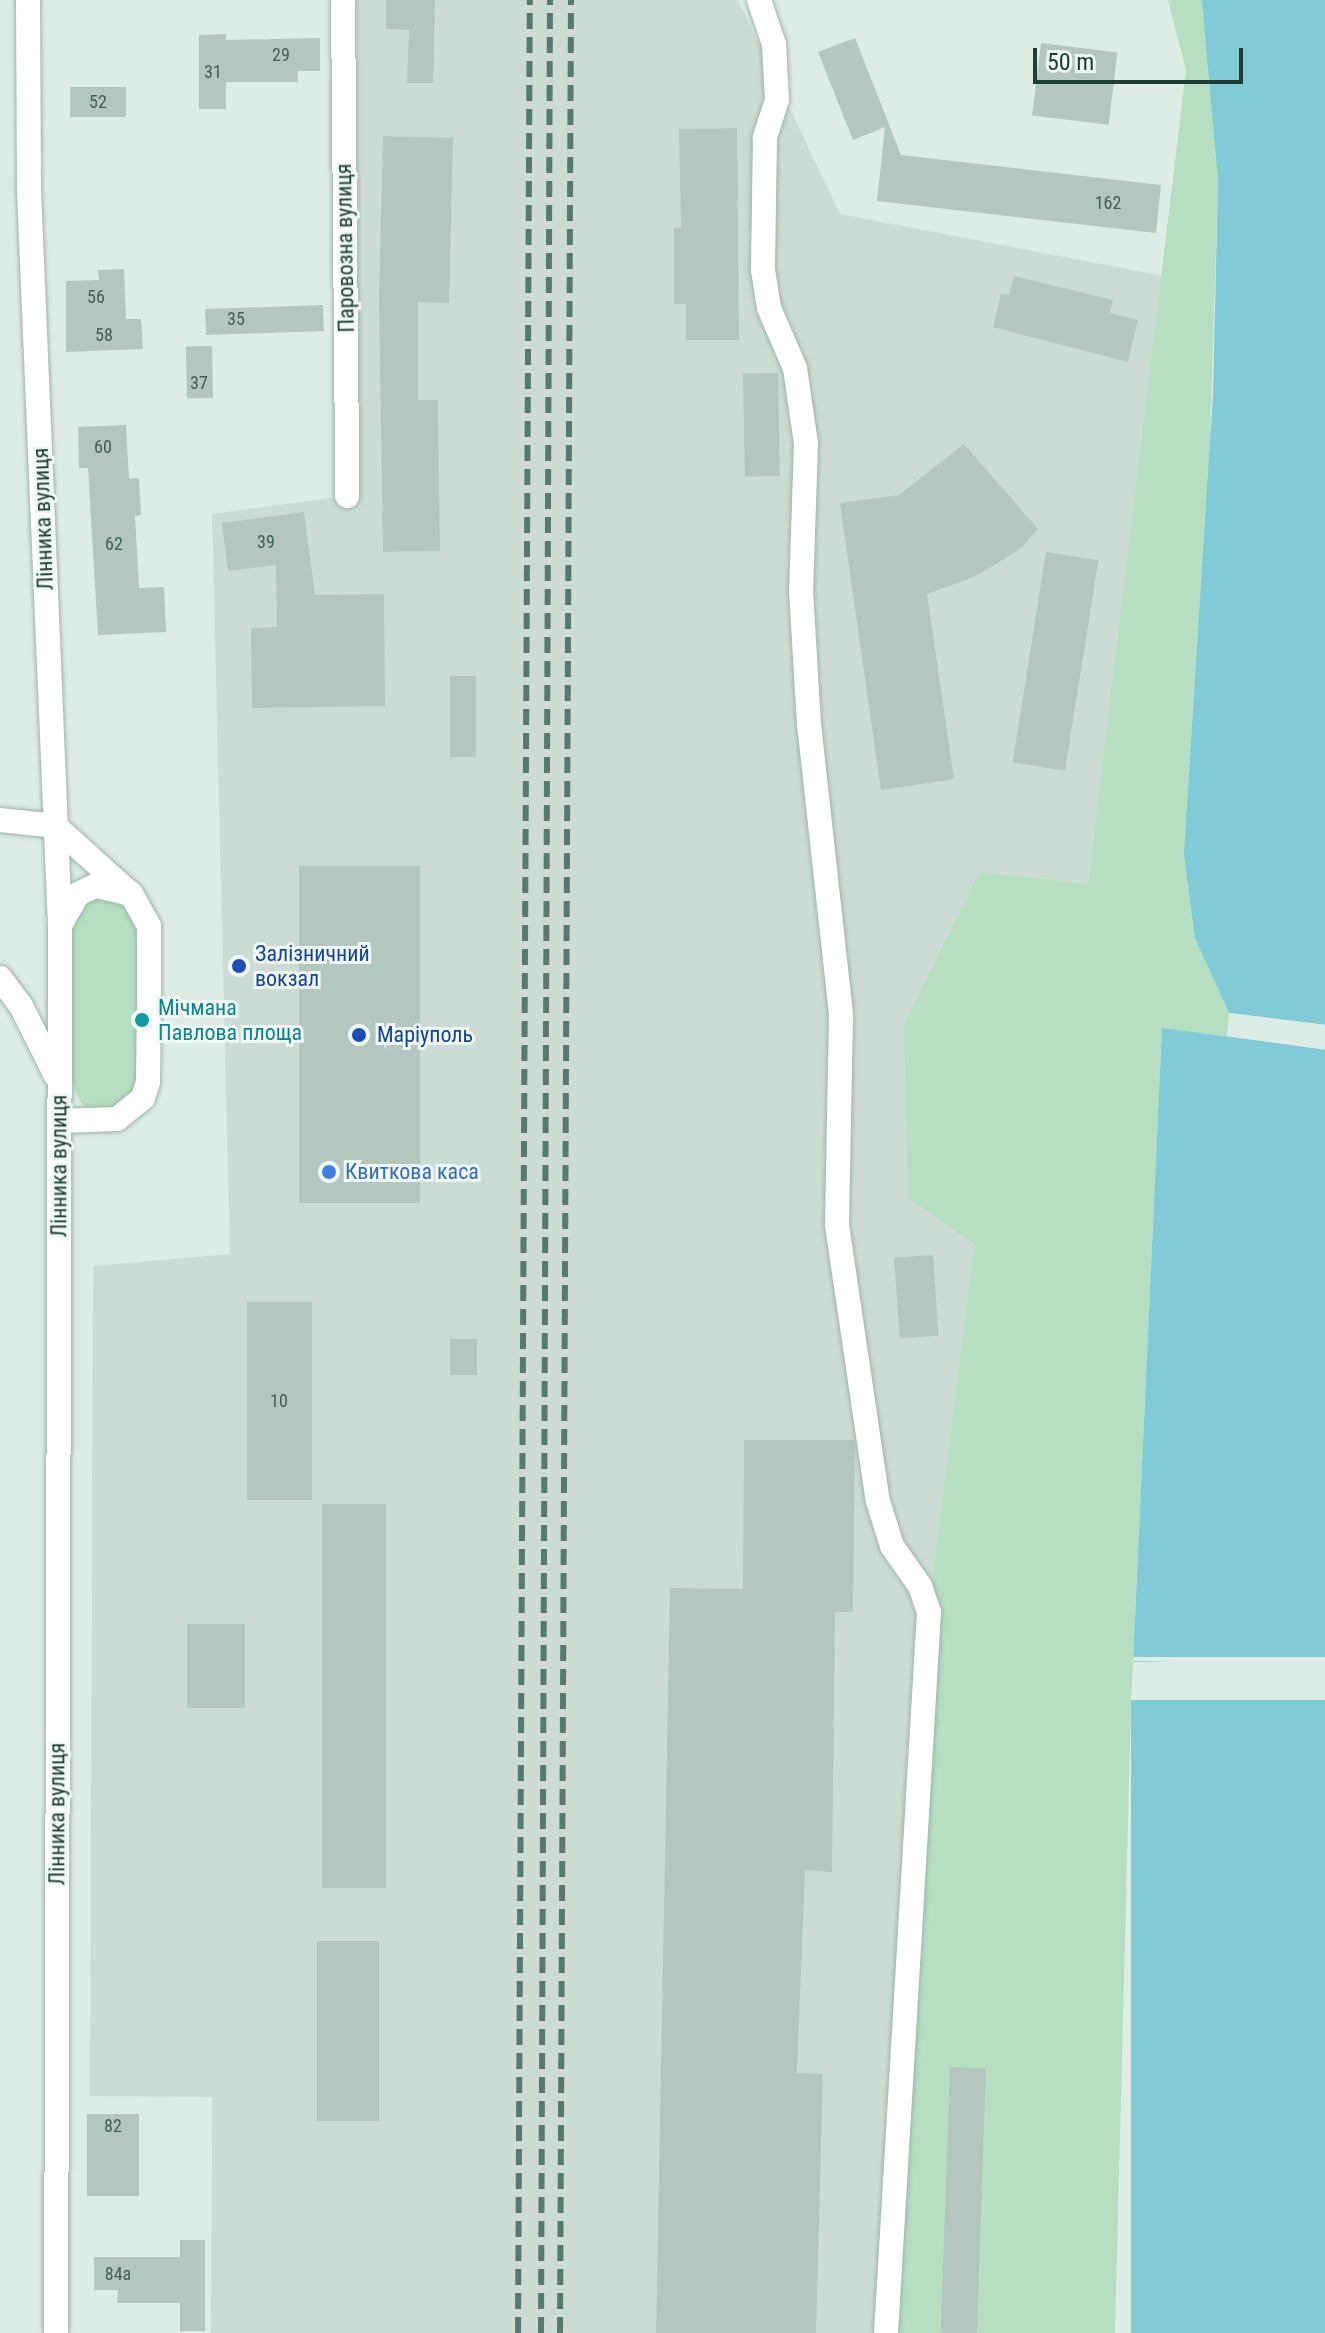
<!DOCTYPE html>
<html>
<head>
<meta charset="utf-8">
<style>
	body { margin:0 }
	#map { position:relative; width:1325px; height:2333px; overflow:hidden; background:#deece6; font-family:"Roboto Condensed",sans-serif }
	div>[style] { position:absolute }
	.built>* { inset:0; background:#ccdcd4 }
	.green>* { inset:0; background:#b5dfc0 }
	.water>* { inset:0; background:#80cbd7; transform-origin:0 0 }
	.pier>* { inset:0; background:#deece6; transform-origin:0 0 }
	.building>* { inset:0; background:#b3c7be; transform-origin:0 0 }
	.roads { filter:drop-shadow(0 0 2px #a1b4ad) drop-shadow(0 0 2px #a1b4ad) }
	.minor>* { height:24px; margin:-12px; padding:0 12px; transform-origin:12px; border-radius:12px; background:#fff }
	.rail>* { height:6px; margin-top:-3px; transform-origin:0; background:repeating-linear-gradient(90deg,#587970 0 16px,transparent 0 24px) }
	.dots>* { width:22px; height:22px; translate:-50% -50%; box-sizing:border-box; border:4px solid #eff8f3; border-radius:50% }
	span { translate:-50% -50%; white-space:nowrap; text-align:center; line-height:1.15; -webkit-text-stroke:6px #eff8f3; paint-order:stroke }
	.number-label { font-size:18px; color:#436056 }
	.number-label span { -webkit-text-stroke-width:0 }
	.street-label { font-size:22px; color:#1e3d34 }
	.transit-label { font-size:22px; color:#164399 }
	.left { translate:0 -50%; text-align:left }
	.culture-label { font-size:22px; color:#0d838f }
	.shop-label { font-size:22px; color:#366cbe }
	.scale { position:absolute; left:1033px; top:48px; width:210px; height:36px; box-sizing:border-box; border:4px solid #1e3d34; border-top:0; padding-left:10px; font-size:24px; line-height:28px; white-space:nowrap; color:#1e3d34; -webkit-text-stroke:6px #eff8f3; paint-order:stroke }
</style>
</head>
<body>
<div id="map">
	<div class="built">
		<div style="clip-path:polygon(356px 0,738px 0,840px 214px,1164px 276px,1088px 884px,908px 1197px,974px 1244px,922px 1660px,878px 2333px,211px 2333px,212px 2097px,90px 2096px,93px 1266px,230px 1254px,212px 514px,359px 494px)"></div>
	</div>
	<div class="green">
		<div style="clip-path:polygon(1168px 0,1202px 0,1209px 43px,1218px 180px,1195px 937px,1229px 1013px,1227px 1036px,1162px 1029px,1131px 1703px,1115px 2333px,878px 2333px,922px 1660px,974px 1244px,908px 1198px,904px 1025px,979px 872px,1088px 884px,1186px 70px)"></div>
		<div style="clip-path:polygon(92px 897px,128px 904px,137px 927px,137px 1080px,135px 1093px,116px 1110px,92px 1110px,81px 1103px,71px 1080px,72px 927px,74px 914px)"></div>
	</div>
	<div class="water">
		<div style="clip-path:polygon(1202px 0,1325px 0,1325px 1025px,1229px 1013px,1195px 938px,1184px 854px,1213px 394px,1218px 180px)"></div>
		<div style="clip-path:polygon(1162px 1028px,1325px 1049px,1325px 1657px,1133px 1662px)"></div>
		<div style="left:1325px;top:1700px;width:633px;height:194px;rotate:90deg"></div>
	</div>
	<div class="pier">
		<div style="left:1229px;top:1013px;width:97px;height:4px;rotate:7deg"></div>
		<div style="left:1227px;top:1032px;width:99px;height:4px;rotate:8deg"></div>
		<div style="left:1325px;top:1657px;width:4px;height:192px;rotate:90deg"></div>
		<div style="left:1325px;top:1696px;width:4px;height:194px;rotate:90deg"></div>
	</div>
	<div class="building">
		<div style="clip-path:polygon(386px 0,435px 0,433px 83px,407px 83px,409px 30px,386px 29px)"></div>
		<div style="clip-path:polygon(226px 34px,226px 40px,320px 38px,320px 71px,298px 71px,298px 82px,226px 82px,226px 109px,199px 109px,199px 35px)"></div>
		<div style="clip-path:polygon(855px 38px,901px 155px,1161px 185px,1156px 233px,877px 201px,885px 127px,853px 140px,818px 52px)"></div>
		<div style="left:1041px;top:43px;width:77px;height:73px;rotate:7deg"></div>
		<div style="left:70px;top:87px;width:56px;height:30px"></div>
		<div style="clip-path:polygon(737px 128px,739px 340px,686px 340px,686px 304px,674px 304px,674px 228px,681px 228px,679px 129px)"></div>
		<div style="clip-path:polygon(383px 136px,453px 138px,449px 303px,418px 302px,418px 400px,438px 400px,440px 551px,383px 552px,379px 301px)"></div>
		<div style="clip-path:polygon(124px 269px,126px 319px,141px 319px,143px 349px,66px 352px,66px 281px,99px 280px,98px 270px)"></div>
		<div style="clip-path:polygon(1014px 276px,1113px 300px,1110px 313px,1138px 320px,1128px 362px,993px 327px,1001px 294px,1009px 295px)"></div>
		<div style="left:323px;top:305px;width:26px;height:118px;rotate:88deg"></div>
		<div style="left:212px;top:346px;width:52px;height:26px;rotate:89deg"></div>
		<div style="left:778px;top:373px;width:103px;height:35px;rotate:89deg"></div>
		<div style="clip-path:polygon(126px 425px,129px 479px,139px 478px,141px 515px,135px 516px,139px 588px,164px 587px,166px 632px,98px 635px,88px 468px,79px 468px,78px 427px)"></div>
		<div style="clip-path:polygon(964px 444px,1038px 529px,1019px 550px,974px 577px,927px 594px,954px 779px,881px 790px,840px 503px,899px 495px)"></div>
		<div style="clip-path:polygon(304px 512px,315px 595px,384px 594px,385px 706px,252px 708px,251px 628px,277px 627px,276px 565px,228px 571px,222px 523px)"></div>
		<div style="left:1046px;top:552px;width:53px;height:213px;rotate:9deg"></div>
		<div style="left:450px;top:676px;width:26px;height:81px"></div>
		<div style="left:299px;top:866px;width:121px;height:337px"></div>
		<div style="left:933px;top:1255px;width:81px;height:39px;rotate:86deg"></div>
		<div style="left:247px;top:1302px;width:65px;height:198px"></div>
		<div style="left:450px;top:1339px;width:27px;height:36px"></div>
		<div style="clip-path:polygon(744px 1440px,854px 1440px,855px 1446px,853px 1612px,835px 1612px,832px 1872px,805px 1870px,797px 2073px,823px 2074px,816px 2333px,656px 2333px,670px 1588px,743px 1589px)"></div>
		<div style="left:322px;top:1504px;width:64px;height:384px"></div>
		<div style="left:187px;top:1624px;width:58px;height:84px"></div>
		<div style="left:317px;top:1941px;width:62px;height:180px"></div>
		<div style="left:950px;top:2067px;width:36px;height:266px;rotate:2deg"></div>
		<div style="left:87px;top:2114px;width:52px;height:82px"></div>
		<div style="clip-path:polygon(180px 2240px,205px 2240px,205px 2331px,180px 2331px,180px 2303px,117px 2303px,118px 2290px,94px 2290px,94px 2257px,180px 2257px)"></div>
	</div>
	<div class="roads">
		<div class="minor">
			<div style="left:28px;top:0;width:191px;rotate:89.7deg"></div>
			<div style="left:29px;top:191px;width:736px;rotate:87.58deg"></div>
			<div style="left:60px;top:926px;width:1407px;rotate:90.16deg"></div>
			<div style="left:343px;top:0;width:496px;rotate:89.5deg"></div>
			<div style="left:759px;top:0;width:46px;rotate:71.2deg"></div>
			<div style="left:774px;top:44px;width:56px;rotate:86.9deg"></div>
			<div style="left:777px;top:100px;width:40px;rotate:108deg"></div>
			<div style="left:765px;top:138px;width:132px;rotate:90.9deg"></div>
			<div style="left:763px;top:270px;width:38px;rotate:81deg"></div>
			<div style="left:769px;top:308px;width:65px;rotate:66.6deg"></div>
			<div style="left:795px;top:368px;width:76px;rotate:81.7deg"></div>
			<div style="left:806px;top:443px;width:147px;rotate:91.9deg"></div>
			<div style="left:801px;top:590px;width:134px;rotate:86.6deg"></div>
			<div style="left:809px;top:724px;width:293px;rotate:83.7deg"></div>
			<div style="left:841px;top:1015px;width:210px;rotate:91.1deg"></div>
			<div style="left:837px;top:1225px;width:279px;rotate:81.6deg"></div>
			<div style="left:878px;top:1501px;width:47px;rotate:72.7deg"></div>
			<div style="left:892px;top:1546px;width:49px;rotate:55deg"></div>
			<div style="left:920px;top:1586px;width:28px;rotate:71deg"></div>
			<div style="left:929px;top:1612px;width:722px;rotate:93.41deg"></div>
			<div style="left:0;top:820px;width:55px;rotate:6.2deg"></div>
			<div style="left:55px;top:826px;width:96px;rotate:42deg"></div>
			<div style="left:0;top:978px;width:35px;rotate:53deg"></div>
			<div style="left:21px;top:1006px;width:78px;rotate:63.4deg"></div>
			<div style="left:59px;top:1121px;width:58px;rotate:-2deg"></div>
			<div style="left:117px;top:1119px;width:33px;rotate:-39deg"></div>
			<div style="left:143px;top:1098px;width:17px;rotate:-73deg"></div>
			<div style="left:148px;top:1082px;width:77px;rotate:-89.3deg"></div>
			<div style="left:149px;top:1005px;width:79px;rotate:-90deg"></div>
			<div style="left:149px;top:926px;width:37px;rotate:-119deg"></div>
			<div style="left:131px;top:894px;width:37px;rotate:-167deg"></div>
			<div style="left:95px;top:886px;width:19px;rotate:155deg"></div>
			<div style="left:78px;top:894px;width:34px;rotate:120deg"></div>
		</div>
	</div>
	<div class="rail">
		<div style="left:518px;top:2333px;width:2333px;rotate:-89.71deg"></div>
		<div style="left:541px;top:2333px;width:2333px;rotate:-89.78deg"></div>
		<div style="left:560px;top:2333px;width:2333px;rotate:-89.73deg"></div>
	</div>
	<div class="dots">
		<div style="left:239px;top:966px;background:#1a4fb4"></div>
		<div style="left:142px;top:1020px;background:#0f9aa8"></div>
		<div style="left:359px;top:1035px;background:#1a4fb4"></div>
		<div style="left:329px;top:1172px;background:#3f7fe0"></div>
	</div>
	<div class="number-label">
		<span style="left:281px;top:55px">29</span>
		<span style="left:213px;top:72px">31</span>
		<span style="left:98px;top:102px">52</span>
		<span style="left:1108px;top:203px">162</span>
		<span style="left:96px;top:297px">56</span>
		<span style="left:236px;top:319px">35</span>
		<span style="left:104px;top:335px">58</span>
		<span style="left:199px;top:383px">37</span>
		<span style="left:103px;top:447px">60</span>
		<span style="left:266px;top:542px">39</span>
		<span style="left:114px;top:544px">62</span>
		<span style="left:279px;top:1401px">10</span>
		<span style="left:113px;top:2126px">82</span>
		<span style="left:118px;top:2274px">84а</span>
	</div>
	<div class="street-label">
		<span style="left:345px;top:248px;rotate:-91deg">Паровозна вулиця</span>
		<span style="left:43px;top:519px;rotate:-92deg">Лінника вулиця</span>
		<span style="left:59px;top:1166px;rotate:-90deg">Лінника вулиця</span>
		<span style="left:57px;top:1814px;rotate:-90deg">Лінника вулиця</span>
	</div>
	<div class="transit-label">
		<span class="left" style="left:255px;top:966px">Залізничний<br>вокзал</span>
		<span class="left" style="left:377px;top:1035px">Маріуполь</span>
	</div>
	<div class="culture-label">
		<span class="left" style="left:158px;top:1020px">Мічмана<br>Павлова площа</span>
	</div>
	<div class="shop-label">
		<span class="left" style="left:345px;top:1172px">Квиткова каса</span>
	</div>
	<div class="scale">50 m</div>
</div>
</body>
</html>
